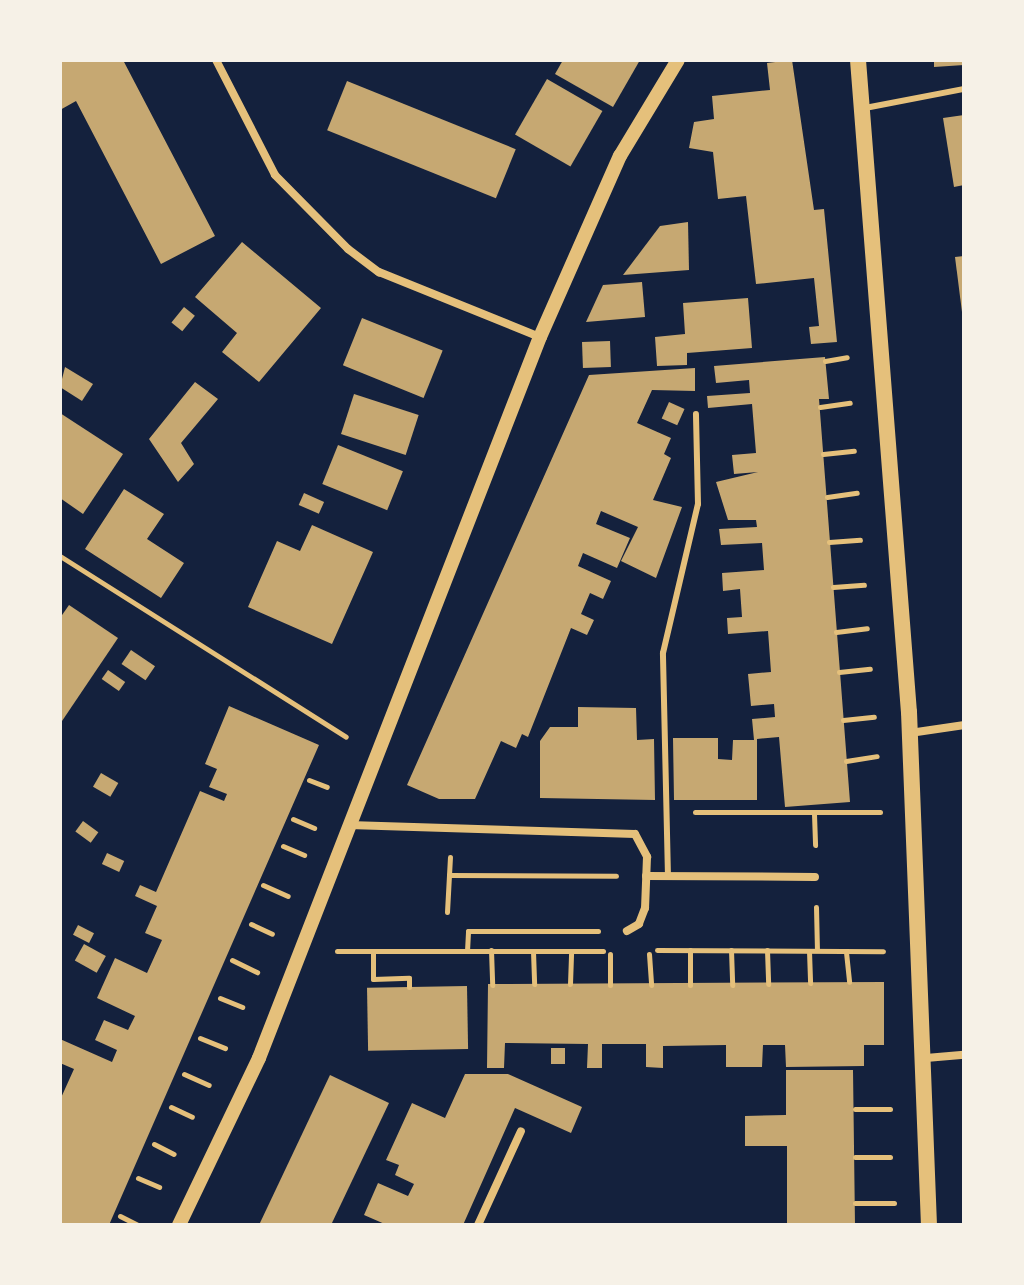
<!DOCTYPE html>
<html>
<head>
<meta charset="utf-8">
<style>
	body { margin:0 }
	#map { position:relative; width:1024px; height:1285px; overflow:hidden; background:#14213d; font-family:"DejaVu Sans",sans-serif }
	div>[style] { position:absolute }
	.building>* { inset:0; background:#c6a872; transform-origin:0 0 }
	.path>* { height:5px; margin:-2.5px; padding:0 2.5px; transform-origin:2.5px; border-radius:2.5px; background:#e5c07b }
	.service>* { height:6px; margin:-3px; padding:0 3px; transform-origin:3px; border-radius:3px; background:#e5c07b }
	.minor>* { height:8px; margin:-4px; padding:0 4px; transform-origin:4px; border-radius:4px; background:#e5c07b }
	.tertiary>* { height:14px; margin:-7px; padding:0 7px; transform-origin:7px; border-radius:7px; background:#e5c07b }
	.secondary>* { height:16px; margin:-8px; padding:0 8px; transform-origin:8px; border-radius:8px; background:#e5c07b }
	span { translate:-50% -50%; white-space:nowrap; text-align:center; line-height:1.15; -webkit-text-stroke:6px #f6f1e7; paint-order:stroke }
	.frame { position:absolute; inset:0; border:62px solid #f6f1e7; pointer-events:none }
</style>
</head>
<body>
<div id="map">
	<div class="building">
		<div style="clip-path:polygon(60px 60px,123px 60px,215px 236px,161px 264px,76px 101px,60px 110px)"></div>
		<div style="clip-path:polygon(563px 60px,640px 60px,613px 107px,555px 74px)"></div>
		<div style="clip-path:polygon(792px 60px,814px 210px,824px 209px,837px 342px,811px 344px,809px 327px,819px 326px,814px 278px,756px 284px,746px 196px,718px 199px,713px 152px,689px 148px,694px 122px,714px 119px,712px 96px,770px 90px,767px 63px)"></div>
		<div style="clip-path:polygon(934px 60px,964px 60px,964px 65px,934px 67px)"></div>
		<div style="left:547px;top:79px;width:64px;height:64px;rotate:30deg"></div>
		<div style="left:347px;top:81px;width:182px;height:53px;rotate:22deg"></div>
		<div style="clip-path:polygon(964px 115px,964px 185px,954px 187px,943px 118px)"></div>
		<div style="clip-path:polygon(688px 222px,689px 270px,623px 275px,660px 226px)"></div>
		<div style="clip-path:polygon(242px 242px,321px 308px,259px 382px,222px 352px,237px 333px,195px 297px)"></div>
		<div style="clip-path:polygon(964px 256px,964px 312px,962px 312px,955px 257px)"></div>
		<div style="clip-path:polygon(642px 282px,645px 317px,586px 322px,603px 285px)"></div>
		<div style="clip-path:polygon(748px 298px,752px 348px,687px 353px,687px 365px,657px 366px,655px 337px,685px 334px,683px 303px)"></div>
		<div style="left:184px;top:307px;width:14px;height:20px;rotate:39deg"></div>
		<div style="left:362px;top:318px;width:87px;height:51px;rotate:22deg"></div>
		<div style="left:610px;top:341px;width:26px;height:28px;rotate:88deg"></div>
		<div style="clip-path:polygon(825px 357px,829px 399px,819px 399px,850px 802px,785px 807px,779px 737px,757px 739px,757px 800px,674px 800px,673px 738px,718px 738px,718px 759px,732px 760px,733px 740px,754px 740px,752px 719px,775px 717px,774px 704px,751px 706px,748px 674px,771px 672px,768px 631px,728px 634px,727px 618px,742px 617px,740px 589px,723px 591px,722px 573px,764px 570px,762px 543px,721px 545px,719px 529px,757px 527px,756px 520px,728px 520px,716px 482px,758px 472px,734px 474px,732px 455px,756px 453px,752px 404px,708px 408px,707px 396px,750px 393px,749px 380px,716px 383px,714px 366px)"></div>
		<div style="clip-path:polygon(65px 367px,93px 384px,82px 401px,60px 387px)"></div>
		<div style="clip-path:polygon(695px 368px,695px 391px,652px 390px,637px 423px,671px 438px,664px 454px,671px 458px,653px 500px,682px 507px,656px 578px,621px 561px,638px 527px,601px 511px,596px 524px,630px 538px,617px 568px,583px 553px,578px 566px,611px 581px,603px 599px,590px 593px,581px 614px,594px 620px,587px 635px,571px 628px,528px 737px,522px 734px,516px 748px,501px 741px,475px 799px,439px 799px,407px 785px,589px 375px)"></div>
		<div style="clip-path:polygon(195px 382px,218px 399px,181px 443px,194px 464px,178px 482px,149px 439px)"></div>
		<div style="left:354px;top:394px;width:68px;height:42px;rotate:18deg"></div>
		<div style="left:669px;top:402px;width:17px;height:18px;rotate:24deg"></div>
		<div style="clip-path:polygon(60px 413px,123px 454px,83px 514px,60px 498px)"></div>
		<div style="left:338px;top:445px;width:70px;height:42px;rotate:22deg"></div>
		<div style="clip-path:polygon(124px 489px,164px 514px,147px 539px,184px 563px,161px 598px,85px 549px)"></div>
		<div style="left:304px;top:493px;width:22px;height:13px;rotate:24deg"></div>
		<div style="clip-path:polygon(312px 525px,373px 552px,332px 644px,248px 607px,277px 541px,300px 551px)"></div>
		<div style="clip-path:polygon(69px 605px,118px 638px,60px 724px,60px 618px)"></div>
		<div style="left:131px;top:650px;width:29px;height:17px;rotate:34deg"></div>
		<div style="left:108px;top:670px;width:21px;height:11px;rotate:35deg"></div>
		<div style="clip-path:polygon(229px 706px,319px 745px,109px 1225px,60px 1225px,60px 1100px,74px 1069px,60px 1063px,60px 1039px,112px 1062px,117px 1050px,95px 1040px,104px 1020px,128px 1030px,135px 1016px,97px 998px,115px 958px,147px 973px,162px 940px,145px 933px,157px 906px,135px 896px,140px 885px,156px 892px,200px 791px,224px 801px,227px 794px,209px 787px,217px 769px,205px 764px)"></div>
		<div style="clip-path:polygon(578px 707px,636px 708px,637px 740px,654px 739px,655px 800px,540px 798px,540px 741px,550px 727px,578px 727px)"></div>
		<div style="left:101px;top:773px;width:20px;height:16px;rotate:30deg"></div>
		<div style="left:83px;top:821px;width:19px;height:13px;rotate:36deg"></div>
		<div style="left:107px;top:853px;width:19px;height:12px;rotate:25deg"></div>
		<div style="left:78px;top:925px;width:18px;height:11px;rotate:27deg"></div>
		<div style="left:84px;top:944px;width:25px;height:19px;rotate:29deg"></div>
		<div style="clip-path:polygon(884px 982px,884px 1045px,864px 1045px,864px 1066px,786px 1067px,785px 1045px,763px 1045px,762px 1067px,726px 1067px,726px 1045px,663px 1046px,663px 1068px,646px 1067px,646px 1044px,602px 1044px,602px 1068px,587px 1068px,588px 1044px,505px 1043px,504px 1068px,487px 1068px,488px 984px)"></div>
		<div style="left:467px;top:986px;width:63px;height:100px;rotate:89deg"></div>
		<div style="left:551px;top:1048px;width:14px;height:16px"></div>
		<div style="clip-path:polygon(786px 1070px,853px 1070px,855px 1225px,787px 1225px,787px 1146px,745px 1146px,745px 1116px,786px 1115px)"></div>
		<div style="clip-path:polygon(465px 1074px,508px 1074px,582px 1107px,571px 1133px,515px 1108px,463px 1225px,387px 1225px,364px 1215px,378px 1183px,408px 1196px,414px 1184px,395px 1175px,399px 1165px,386px 1160px,412px 1103px,445px 1118px)"></div>
		<div style="clip-path:polygon(330px 1075px,389px 1103px,331px 1225px,259px 1225px)"></div>
	</div>
	<div class="path">
		<div style="left:825px;top:361px;width:22px;rotate:-10deg"></div>
		<div style="left:820px;top:407px;width:30px;rotate:-8deg"></div>
		<div style="left:823px;top:454px;width:31px;rotate:-6deg"></div>
		<div style="left:827px;top:497px;width:30px;rotate:-8deg"></div>
		<div style="left:829px;top:542px;width:31px;rotate:-4deg"></div>
		<div style="left:60px;top:556px;width:338px;rotate:32.3deg"></div>
		<div style="left:833px;top:587px;width:31px;rotate:-4deg"></div>
		<div style="left:836px;top:632px;width:31px;rotate:-7deg"></div>
		<div style="left:839px;top:672px;width:31px;rotate:-6deg"></div>
		<div style="left:843px;top:720px;width:31px;rotate:-6deg"></div>
		<div style="left:846px;top:761px;width:31px;rotate:-9deg"></div>
		<div style="left:309px;top:780px;width:19px;rotate:21deg"></div>
		<div style="left:695px;top:812px;width:185px"></div>
		<div style="left:814px;top:814px;width:31px;rotate:88deg"></div>
		<div style="left:293px;top:819px;width:23px;rotate:23deg"></div>
		<div style="left:283px;top:846px;width:23px;rotate:23deg"></div>
		<div style="left:449px;top:875px;width:167px;rotate:0.3deg"></div>
		<div style="left:263px;top:885px;width:27px;rotate:24deg"></div>
		<div style="left:816px;top:907px;width:43px;rotate:88.7deg"></div>
		<div style="left:447px;top:912px;width:55px;rotate:-86.9deg"></div>
		<div style="left:251px;top:924px;width:23px;rotate:25deg"></div>
		<div style="left:491px;top:950px;width:35px;rotate:88deg"></div>
		<div style="left:657px;top:950px;width:226px;rotate:0.3deg"></div>
		<div style="left:690px;top:950px;width:35px;rotate:90deg"></div>
		<div style="left:731px;top:950px;width:35px;rotate:88deg"></div>
		<div style="left:767px;top:950px;width:34px;rotate:88deg"></div>
		<div style="left:337px;top:951px;width:266px"></div>
		<div style="left:373px;top:951px;width:28px;rotate:90deg"></div>
		<div style="left:373px;top:979px;width:36px;rotate:-2deg"></div>
		<div style="left:409px;top:978px;width:9px;rotate:90deg"></div>
		<div style="left:467px;top:951px;width:20px;rotate:-87deg"></div>
		<div style="left:468px;top:931px;width:130px"></div>
		<div style="left:533px;top:951px;width:33px;rotate:88deg"></div>
		<div style="left:809px;top:951px;width:32px;rotate:88deg"></div>
		<div style="left:846px;top:952px;width:30px;rotate:84deg"></div>
		<div style="left:649px;top:954px;width:31px;rotate:86deg"></div>
		<div style="left:232px;top:960px;width:28px;rotate:26deg"></div>
		<div style="left:570px;top:984px;width:33px;rotate:-88deg"></div>
		<div style="left:610px;top:985px;width:31px;rotate:-90deg"></div>
		<div style="left:220px;top:998px;width:24px;rotate:22deg"></div>
		<div style="left:200px;top:1038px;width:27px;rotate:22deg"></div>
		<div style="left:184px;top:1074px;width:27px;rotate:24deg"></div>
		<div style="left:171px;top:1107px;width:23px;rotate:25deg"></div>
		<div style="left:855px;top:1109px;width:35px"></div>
		<div style="left:154px;top:1144px;width:22px;rotate:27deg"></div>
		<div style="left:855px;top:1157px;width:35px"></div>
		<div style="left:138px;top:1178px;width:23px;rotate:23deg"></div>
		<div style="left:855px;top:1203px;width:39px"></div>
		<div style="left:120px;top:1216px;width:20px;rotate:27deg"></div>
	</div>
	<div class="service">
		<div style="left:865px;top:108px;width:101px;rotate:-10.9deg"></div>
		<div style="left:668px;top:877px;width:224px;rotate:-91.3deg"></div>
		<div style="left:663px;top:653px;width:153px;rotate:-76.8deg"></div>
		<div style="left:698px;top:504px;width:90px;rotate:-91.3deg"></div>
	</div>
	<div class="minor">
		<div style="left:216px;top:60px;width:129px;rotate:62.8deg"></div>
		<div style="left:275px;top:175px;width:104px;rotate:45.4deg"></div>
		<div style="left:348px;top:249px;width:39px;rotate:37deg"></div>
		<div style="left:379px;top:272px;width:174px;rotate:22deg"></div>
		<div style="left:910px;top:733px;width:55px;rotate:-8.4deg"></div>
		<div style="left:349px;top:825px;width:286px;rotate:1.8deg"></div>
		<div style="left:635px;top:834px;width:26px;rotate:62deg"></div>
		<div style="left:647px;top:857px;width:51px;rotate:92.2deg"></div>
		<div style="left:645px;top:908px;width:17px;rotate:111deg"></div>
		<div style="left:639px;top:924px;width:14px;rotate:150deg"></div>
		<div style="left:646px;top:876px;width:169px;rotate:0.3deg"></div>
		<div style="left:926px;top:1058px;width:38px;rotate:-5deg"></div>
		<div style="left:478px;top:1225px;width:103px;rotate:-65.4deg"></div>
	</div>
	<div class="tertiary">
		<div style="left:179px;top:1225px;width:185px;rotate:-64.4deg"></div>
		<div style="left:259px;top:1058px;width:774px;rotate:-68.71deg"></div>
		<div style="left:540px;top:337px;width:198px;rotate:-66.2deg"></div>
		<div style="left:620px;top:156px;width:112px;rotate:-58.9deg"></div>
	</div>
	<div class="secondary">
		<div style="left:858px;top:60px;width:654px;rotate:85.53deg"></div>
		<div style="left:909px;top:712px;width:513px;rotate:87.77deg"></div>
	</div>
	<div class="frame"></div>
</div>
</body>
</html>
